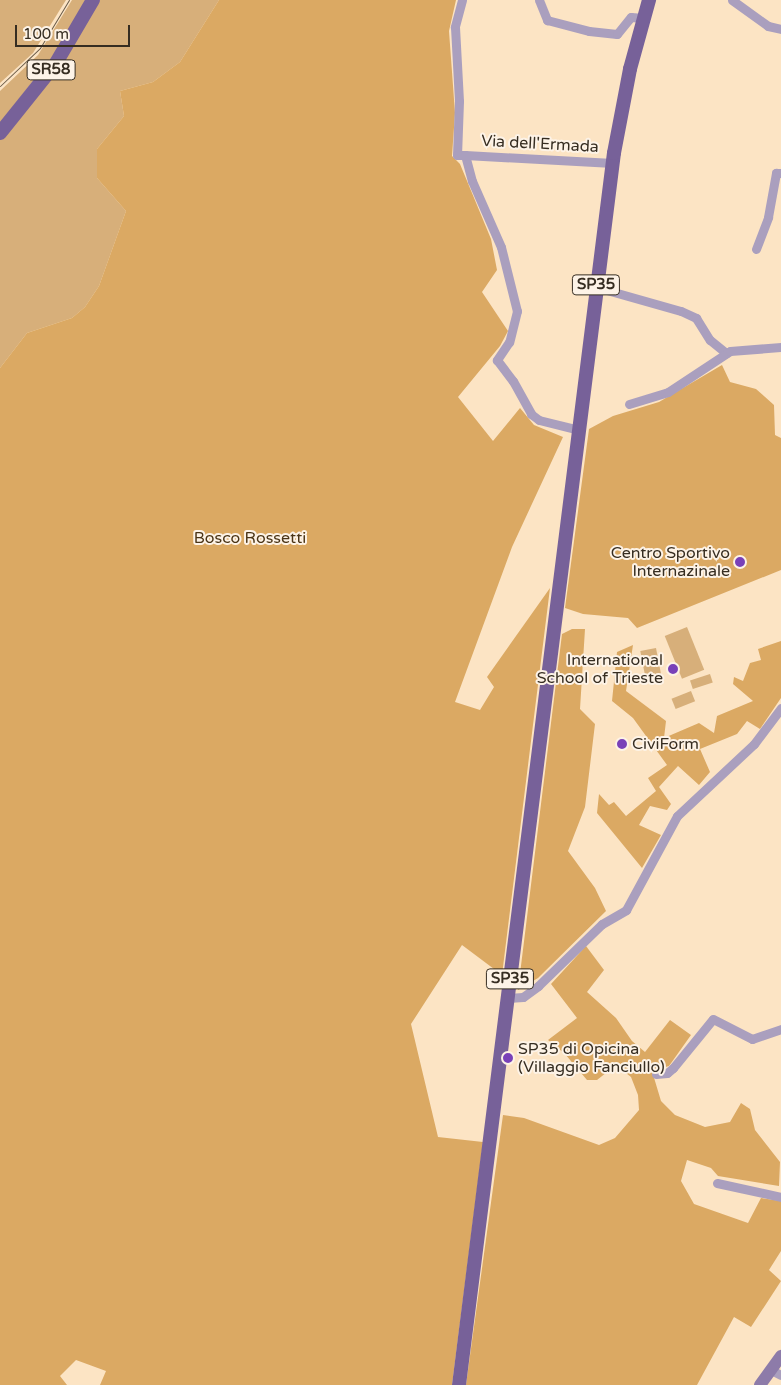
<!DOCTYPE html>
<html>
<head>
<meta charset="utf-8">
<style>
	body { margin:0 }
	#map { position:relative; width:781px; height:1385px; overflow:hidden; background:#fce4c4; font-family:"Varela Round",sans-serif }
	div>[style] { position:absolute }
	.green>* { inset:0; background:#d7af7a; transform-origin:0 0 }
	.forest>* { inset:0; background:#dba963 }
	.street>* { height:9px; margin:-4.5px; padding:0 4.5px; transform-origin:4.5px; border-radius:4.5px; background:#aa9fbe }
	.secondary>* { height:12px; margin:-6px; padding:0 6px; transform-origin:6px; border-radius:6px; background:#8d7ba9 }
	.primary>* { height:14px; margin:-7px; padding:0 7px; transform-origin:7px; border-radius:7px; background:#776199 }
	.tram>* { height:1px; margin:-0.5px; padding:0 0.5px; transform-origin:0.5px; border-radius:0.5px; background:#685b4a }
	.dots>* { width:14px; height:14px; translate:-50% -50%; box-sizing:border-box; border:2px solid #fdf3e7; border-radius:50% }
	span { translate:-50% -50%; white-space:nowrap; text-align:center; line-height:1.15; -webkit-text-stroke:4px #fdf3e7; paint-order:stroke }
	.shield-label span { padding:1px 4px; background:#fdf3e7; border:1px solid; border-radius:4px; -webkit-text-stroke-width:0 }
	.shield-label { font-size:15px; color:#362d21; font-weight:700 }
	.street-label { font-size:16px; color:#362d21 }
	.park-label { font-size:16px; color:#4a3416 }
	.poi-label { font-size:16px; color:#362d21 }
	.right { translate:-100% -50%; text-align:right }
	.left { translate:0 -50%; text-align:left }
	.scale { position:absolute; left:15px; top:25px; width:115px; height:22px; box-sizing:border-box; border:2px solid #362d21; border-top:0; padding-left:6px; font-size:15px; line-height:18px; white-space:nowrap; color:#362d21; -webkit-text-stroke:4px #fdf3e7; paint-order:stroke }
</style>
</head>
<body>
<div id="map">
	<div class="green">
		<div style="clip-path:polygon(0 0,66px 0,33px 53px,0 83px)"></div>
		<div style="clip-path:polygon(72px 0,87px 0,55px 53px,0 123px,0 91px,38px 55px)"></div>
		<div style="clip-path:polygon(98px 0,219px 0,180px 62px,153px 82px,120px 91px,124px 116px,97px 149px,97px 178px,126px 211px,99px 286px,85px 307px,72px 318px,27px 333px,0 368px,0 139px,63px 62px)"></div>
		<div style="left:687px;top:627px;width:46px;height:24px;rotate:68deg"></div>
		<div style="left:656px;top:648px;width:32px;height:16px;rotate:79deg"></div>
		<div style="left:710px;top:674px;width:9px;height:21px;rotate:72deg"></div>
		<div style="left:691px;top:691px;width:11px;height:21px;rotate:68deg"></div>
	</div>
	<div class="forest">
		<div style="clip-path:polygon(219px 0,456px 0,449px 31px,455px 113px,452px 156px,460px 164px,491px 239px,497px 270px,482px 292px,508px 331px,500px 346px,458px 397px,493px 441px,520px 408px,534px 425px,563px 437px,512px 547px,455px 702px,480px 710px,494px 687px,487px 677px,550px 588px,502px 975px,462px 945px,411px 1024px,438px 1137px,483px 1142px,452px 1385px,100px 1385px,106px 1371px,76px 1360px,60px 1376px,67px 1385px,0 1385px,0 368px,27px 333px,72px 318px,85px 307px,99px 286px,126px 211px,97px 178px,97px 149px,124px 116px,120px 91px,153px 82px,180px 62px)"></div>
		<div style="clip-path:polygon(722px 365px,730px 382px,756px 389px,774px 405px,775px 435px,781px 438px,781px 570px,637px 628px,628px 618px,583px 614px,565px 608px,589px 429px,613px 416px,659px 402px)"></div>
		<div style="clip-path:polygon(572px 629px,585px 629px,580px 709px,595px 724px,585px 807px,568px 851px,595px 888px,606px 911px,538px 978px,518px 990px,562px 634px)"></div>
		<div style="clip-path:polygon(781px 641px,781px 698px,760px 729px,747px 721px,737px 734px,700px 749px,710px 772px,699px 785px,678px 766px,659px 787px,671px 804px,667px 810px,650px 806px,639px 825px,661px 835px,642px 868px,597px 813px,599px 794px,609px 805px,614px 802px,626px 816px,656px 791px,648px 778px,667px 765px,633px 718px,612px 701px,617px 652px,633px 645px,626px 691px,666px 721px,664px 738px,699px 723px,714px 733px,717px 716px,753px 701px,733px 684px,734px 677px,743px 681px,750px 663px,761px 660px,758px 649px)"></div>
		<div style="clip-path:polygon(586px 946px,604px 970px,587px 992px,616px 1018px,632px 1041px,645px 1052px,670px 1020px,691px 1035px,669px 1066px,652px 1071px,661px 1101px,675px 1115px,705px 1127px,730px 1122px,741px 1103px,750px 1109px,755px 1130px,780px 1162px,779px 1186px,718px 1176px,711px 1168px,687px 1160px,681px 1181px,694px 1204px,748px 1223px,761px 1198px,781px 1201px,781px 1251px,769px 1270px,781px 1281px,751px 1327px,734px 1317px,697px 1385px,466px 1385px,503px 1115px,524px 1118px,599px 1145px,615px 1138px,639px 1110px,638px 1095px,631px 1077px,616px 1065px,597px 1080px,587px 1080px,565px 1054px,548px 1040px,577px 1018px,551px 984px)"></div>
	</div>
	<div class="street">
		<div style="left:462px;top:0;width:28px;rotate:105deg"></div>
		<div style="left:455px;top:27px;width:74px;rotate:86.9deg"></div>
		<div style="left:459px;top:101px;width:54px;rotate:92.1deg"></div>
		<div style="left:457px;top:155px;width:8px"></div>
		<div style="left:465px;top:155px;width:27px;rotate:75deg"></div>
		<div style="left:472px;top:181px;width:72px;rotate:66.3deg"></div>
		<div style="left:501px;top:247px;width:66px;rotate:76deg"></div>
		<div style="left:517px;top:311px;width:32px;rotate:104deg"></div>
		<div style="left:509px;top:342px;width:22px;rotate:124deg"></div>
		<div style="left:497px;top:360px;width:26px;rotate:53deg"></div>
		<div style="left:513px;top:381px;width:38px;rotate:61deg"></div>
		<div style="left:531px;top:414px;width:10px;rotate:37deg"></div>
		<div style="left:539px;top:420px;width:41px;rotate:14deg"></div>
		<div style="left:539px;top:0;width:22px;rotate:68deg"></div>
		<div style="left:547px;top:20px;width:43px;rotate:14.7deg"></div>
		<div style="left:589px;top:31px;width:28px;rotate:6deg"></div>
		<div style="left:617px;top:34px;width:22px;rotate:-51deg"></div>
		<div style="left:631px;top:17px;width:12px;rotate:5deg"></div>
		<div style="left:732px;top:0;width:44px;rotate:35.8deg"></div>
		<div style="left:768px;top:26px;width:13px;rotate:13deg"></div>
		<div style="left:465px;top:155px;width:148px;rotate:3.1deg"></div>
		<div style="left:756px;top:249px;width:34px;rotate:-69deg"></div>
		<div style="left:768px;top:217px;width:45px;rotate:-79.7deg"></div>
		<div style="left:776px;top:173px;width:5px"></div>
		<div style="left:596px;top:287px;width:88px;rotate:15.8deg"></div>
		<div style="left:681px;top:311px;width:17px;rotate:25deg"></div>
		<div style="left:696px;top:318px;width:26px;rotate:58deg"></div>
		<div style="left:710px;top:340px;width:21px;rotate:39deg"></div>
		<div style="left:629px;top:404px;width:41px;rotate:-17.1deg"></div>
		<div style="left:668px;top:392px;width:74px;rotate:-33.5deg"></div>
		<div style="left:730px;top:351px;width:51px;rotate:-4.5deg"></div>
		<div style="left:508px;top:998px;width:15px;rotate:-4deg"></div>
		<div style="left:523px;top:997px;width:19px;rotate:-36deg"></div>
		<div style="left:538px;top:986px;width:89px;rotate:-44.1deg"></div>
		<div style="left:602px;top:924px;width:28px;rotate:-30deg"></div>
		<div style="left:626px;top:910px;width:107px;rotate:-61.5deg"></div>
		<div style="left:677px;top:816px;width:105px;rotate:-43.1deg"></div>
		<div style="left:754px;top:744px;width:45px;rotate:-53.1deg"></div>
		<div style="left:656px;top:1074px;width:11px;rotate:-5deg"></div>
		<div style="left:667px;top:1073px;width:8px;rotate:-40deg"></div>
		<div style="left:673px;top:1068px;width:63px;rotate:-50.8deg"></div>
		<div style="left:713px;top:1019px;width:44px;rotate:27.1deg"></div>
		<div style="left:752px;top:1039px;width:31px;rotate:-19deg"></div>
		<div style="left:717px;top:1183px;width:66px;rotate:12.3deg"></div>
		<div style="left:771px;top:1370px;width:11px;rotate:27deg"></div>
	</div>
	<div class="secondary">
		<div style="left:760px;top:1385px;width:36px;rotate:-54deg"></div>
	</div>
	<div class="primary">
		<div style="left:0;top:133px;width:90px;rotate:-51.3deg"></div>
		<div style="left:56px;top:63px;width:73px;rotate:-59.6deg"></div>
		<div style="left:459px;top:1385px;width:1242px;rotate:-82.83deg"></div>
		<div style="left:614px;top:153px;width:86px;rotate:-79.2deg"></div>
		<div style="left:630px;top:69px;width:72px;rotate:-74.6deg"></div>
	</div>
	<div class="tram">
		<div style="left:0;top:86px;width:55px;rotate:-43.5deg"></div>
		<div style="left:40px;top:48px;width:56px;rotate:-58.9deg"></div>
	</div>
	<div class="dots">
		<div style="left:740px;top:562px;background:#7941b8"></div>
		<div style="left:673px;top:669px;background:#7941b8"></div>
		<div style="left:622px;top:744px;background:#7941b8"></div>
		<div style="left:508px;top:1058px;background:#7941b8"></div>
	</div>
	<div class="shield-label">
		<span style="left:51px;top:70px">SR58</span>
		<span style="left:596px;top:285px">SP35</span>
		<span style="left:510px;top:979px">SP35</span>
	</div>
	<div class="street-label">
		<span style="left:540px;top:144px;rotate:3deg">Via dell'Ermada</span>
	</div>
	<div class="park-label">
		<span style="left:250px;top:538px">Bosco Rossetti</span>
	</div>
	<div class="poi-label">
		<span class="right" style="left:730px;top:562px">Centro Sportivo<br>Internazinale</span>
		<span class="right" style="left:663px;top:669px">International<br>School of Trieste</span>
		<span class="left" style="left:632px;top:744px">CiviForm</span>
		<span class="left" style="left:518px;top:1058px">SP35 di Opicina<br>(Villaggio Fanciullo)</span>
	</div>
	<div class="scale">100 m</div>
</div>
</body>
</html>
